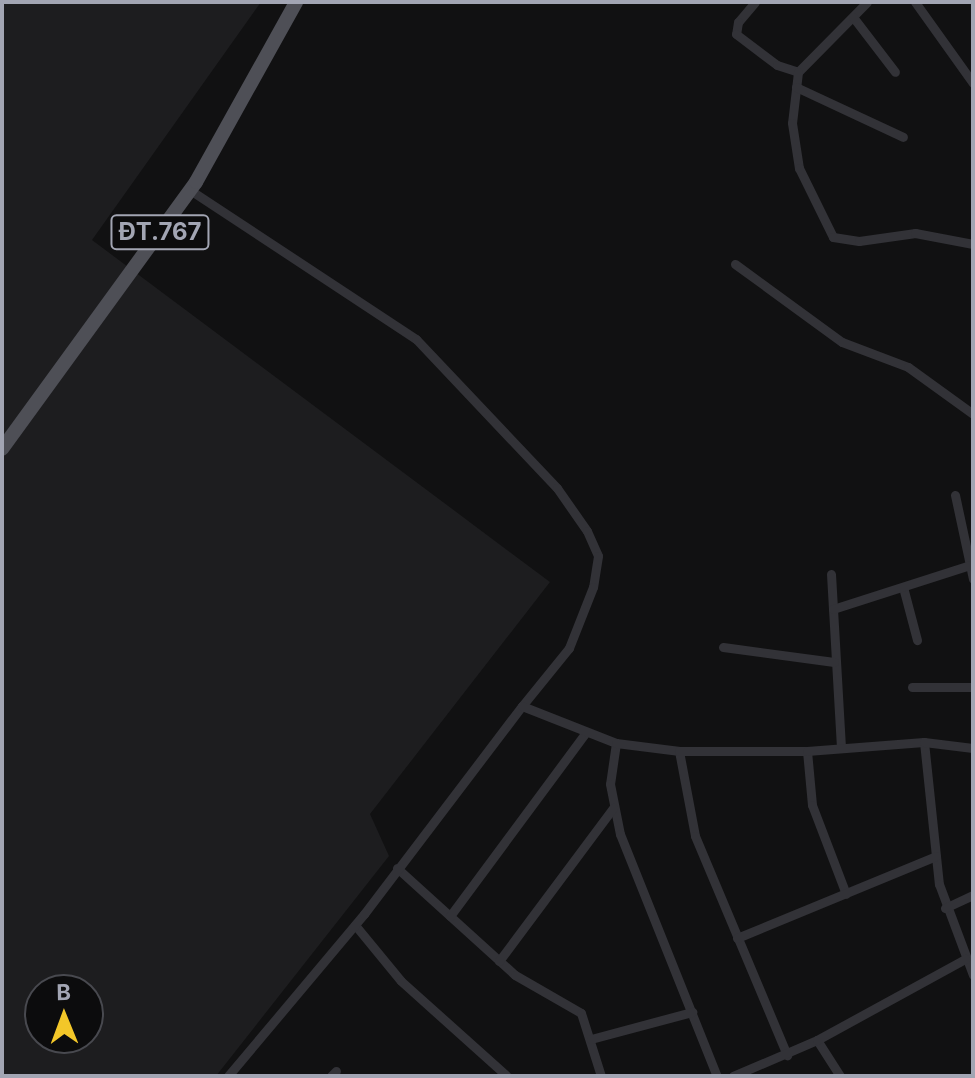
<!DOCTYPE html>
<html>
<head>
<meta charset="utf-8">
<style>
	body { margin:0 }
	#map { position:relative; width:975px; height:1078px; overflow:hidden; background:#111112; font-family:Inter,sans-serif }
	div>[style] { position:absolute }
	.built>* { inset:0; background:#1d1d1f }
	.minor>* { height:9px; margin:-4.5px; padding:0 4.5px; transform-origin:4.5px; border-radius:4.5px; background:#323237 }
	.primary>* { height:14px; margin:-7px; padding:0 7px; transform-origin:7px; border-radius:7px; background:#4e4f56 }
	span { translate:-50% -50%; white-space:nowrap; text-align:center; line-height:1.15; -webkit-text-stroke:8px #0c0c0d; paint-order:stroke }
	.shield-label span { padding:2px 6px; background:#0c0c0d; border:2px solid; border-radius:6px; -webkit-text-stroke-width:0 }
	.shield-label { font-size:24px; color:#a2a5b3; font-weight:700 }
	.frame { position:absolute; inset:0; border:4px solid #a2a5b3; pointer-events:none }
	.north { position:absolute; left:24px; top:974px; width:80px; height:80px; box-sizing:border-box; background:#0c0c0d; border:2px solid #48494f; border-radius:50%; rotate:359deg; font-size:22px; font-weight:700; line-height:32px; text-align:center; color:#a2a5b3 }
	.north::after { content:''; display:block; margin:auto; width:28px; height:36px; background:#f3c729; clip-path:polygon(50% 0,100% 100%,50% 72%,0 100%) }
</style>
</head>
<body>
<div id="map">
	<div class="built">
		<div style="clip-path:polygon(evenodd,2px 2px,261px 2px,92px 240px,550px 582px,370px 814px,389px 856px,216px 1076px,2px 1076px,2px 2px,40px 990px,88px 990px,88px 1038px,40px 1038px,40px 990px)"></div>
	</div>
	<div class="minor">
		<div style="left:755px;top:2px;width:26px;rotate:130deg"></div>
		<div style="left:738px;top:22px;width:12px;rotate:99deg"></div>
		<div style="left:736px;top:34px;width:51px;rotate:37.1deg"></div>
		<div style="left:777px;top:65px;width:22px;rotate:18deg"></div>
		<div style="left:798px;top:72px;width:98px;rotate:-45.4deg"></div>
		<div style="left:915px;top:2px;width:100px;rotate:54.4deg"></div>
		<div style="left:853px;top:17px;width:69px;rotate:52.6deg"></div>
		<div style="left:798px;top:72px;width:51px;rotate:96.7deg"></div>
		<div style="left:792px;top:123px;width:46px;rotate:81.2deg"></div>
		<div style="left:799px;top:168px;width:77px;rotate:63.8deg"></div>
		<div style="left:833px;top:237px;width:26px;rotate:9deg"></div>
		<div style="left:859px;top:241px;width:57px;rotate:-8.1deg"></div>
		<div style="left:915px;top:233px;width:59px;rotate:10.7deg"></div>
		<div style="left:796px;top:87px;width:118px;rotate:25deg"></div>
		<div style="left:190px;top:190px;width:271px;rotate:33.4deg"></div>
		<div style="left:416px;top:339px;width:205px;rotate:46.6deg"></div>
		<div style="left:557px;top:488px;width:52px;rotate:55.1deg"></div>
		<div style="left:587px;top:531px;width:27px;rotate:66deg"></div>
		<div style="left:598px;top:556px;width:31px;rotate:99deg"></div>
		<div style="left:593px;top:587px;width:66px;rotate:111.5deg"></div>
		<div style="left:569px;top:648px;width:75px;rotate:129deg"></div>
		<div style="left:735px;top:264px;width:132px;rotate:36.1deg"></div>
		<div style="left:842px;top:342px;width:71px;rotate:20.7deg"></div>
		<div style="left:908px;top:367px;width:80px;rotate:35.9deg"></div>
		<div style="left:955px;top:495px;width:86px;rotate:77.9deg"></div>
		<div style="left:831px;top:574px;width:174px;rotate:86.7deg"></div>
		<div style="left:903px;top:587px;width:55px;rotate:75.2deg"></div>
		<div style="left:833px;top:609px;width:144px;rotate:-17.8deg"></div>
		<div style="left:723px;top:647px;width:112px;rotate:7.7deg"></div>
		<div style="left:912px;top:687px;width:61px"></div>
		<div style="left:924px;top:742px;width:143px;rotate:84deg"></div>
		<div style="left:939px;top:884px;width:97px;rotate:69.5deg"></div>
		<div style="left:616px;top:743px;width:41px;rotate:98.3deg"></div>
		<div style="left:610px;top:784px;width:51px;rotate:78.7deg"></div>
		<div style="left:620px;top:834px;width:261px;rotate:68.2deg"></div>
		<div style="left:679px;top:751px;width:86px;rotate:79.3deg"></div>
		<div style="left:695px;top:836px;width:238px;rotate:67.2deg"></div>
		<div style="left:807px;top:751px;width:54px;rotate:84.7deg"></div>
		<div style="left:812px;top:805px;width:95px;rotate:69.1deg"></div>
		<div style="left:397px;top:868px;width:159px;rotate:42.2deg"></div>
		<div style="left:515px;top:975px;width:76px;rotate:29.9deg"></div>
		<div style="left:581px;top:1013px;width:66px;rotate:72.4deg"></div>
		<div style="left:945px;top:908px;width:31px;rotate:-25deg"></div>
		<div style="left:450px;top:916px;width:229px;rotate:-53.5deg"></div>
		<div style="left:355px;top:925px;width:72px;rotate:50.6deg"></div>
		<div style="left:401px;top:981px;width:142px;rotate:41.9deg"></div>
		<div style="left:737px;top:938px;width:215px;rotate:-22.4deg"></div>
		<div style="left:499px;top:961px;width:191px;rotate:-53.3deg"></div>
		<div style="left:591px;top:1039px;width:105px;rotate:-15deg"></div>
		<div style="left:817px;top:1040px;width:43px;rotate:57.4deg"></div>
		<div style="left:228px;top:1076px;width:212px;rotate:-50deg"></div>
		<div style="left:364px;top:914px;width:261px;rotate:-52.8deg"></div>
		<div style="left:522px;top:706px;width:101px;rotate:21.5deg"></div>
		<div style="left:616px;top:743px;width:64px;rotate:7.2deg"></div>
		<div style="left:679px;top:751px;width:128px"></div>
		<div style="left:807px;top:751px;width:117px;rotate:-4.4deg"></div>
		<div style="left:924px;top:742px;width:49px;rotate:7deg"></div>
		<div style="left:331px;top:1076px;width:7px;rotate:-45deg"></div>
		<div style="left:733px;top:1076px;width:91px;rotate:-23.2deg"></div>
		<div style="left:817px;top:1040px;width:169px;rotate:-28.7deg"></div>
	</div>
	<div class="primary">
		<div style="left:2px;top:449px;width:330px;rotate:-54deg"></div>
		<div style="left:196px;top:182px;width:206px;rotate:-60.9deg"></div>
	</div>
	<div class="shield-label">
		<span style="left:160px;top:232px">ĐT.767</span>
	</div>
	<div class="frame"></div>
	<div class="north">B</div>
</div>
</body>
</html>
